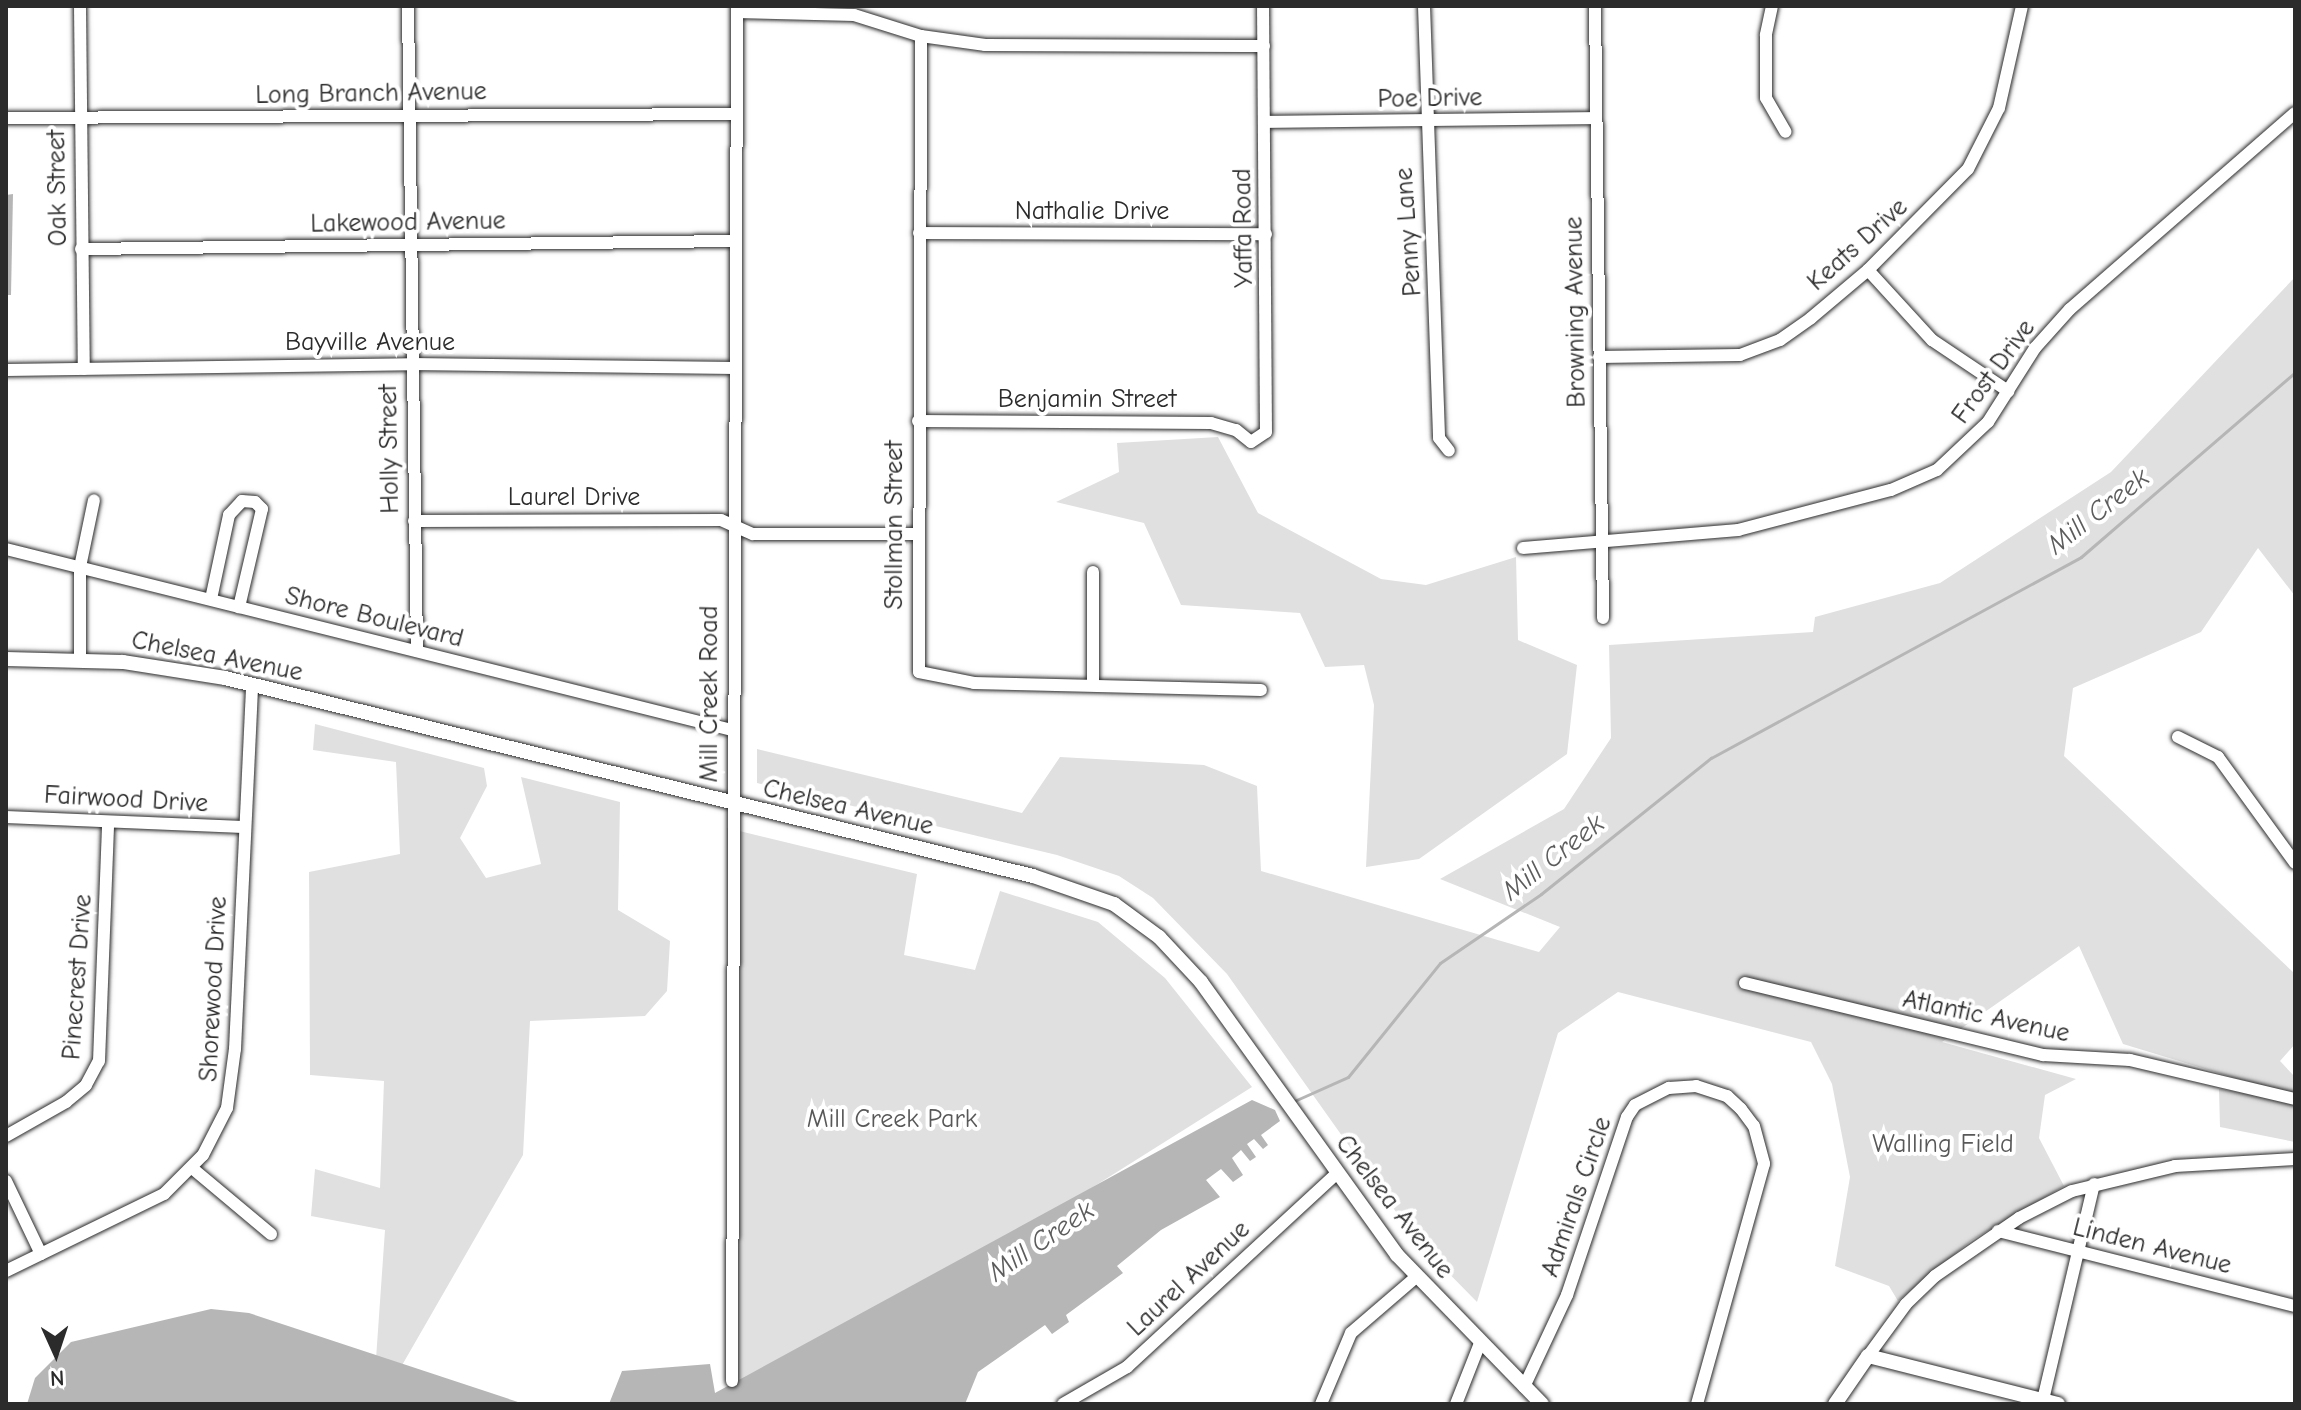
<!DOCTYPE html>
<html>
<head>
<meta charset="utf-8">
<style>
	body { margin:0 }
	#map { position:relative; width:2301px; height:1410px; overflow:hidden; background:#fff; font-family:"Comic Neue",sans-serif }
	div>[style] { position:absolute }
	.green>* { inset:0; background:#e0e0e0 }
	.water>* { inset:0; background:#b6b6b6 }
	.stream>* { height:3px; margin:-1.5px; padding:0 1.5px; transform-origin:1.5px; border-radius:1.5px; background:#b6b6b6 }
	.roads { filter:drop-shadow(0 0 2px #2b2b2b) drop-shadow(0 0 2px #2b2b2b) }
	.minor>* { height:12px; margin:-6px; padding:0 6px; transform-origin:6px; border-radius:6px; background:#fff }
	.major>* { height:14px; margin:-7px; padding:0 7px; transform-origin:7px; border-radius:7px; background:#fff }
	span { translate:-50% -50%; white-space:nowrap; text-align:center; line-height:1.15; -webkit-text-stroke:8px #fff; paint-order:stroke }
	.street-label { font-size:26px; color:#2b2b2b }
	.park-label { font-size:26px; color:#585858 }
	.water-label { font-size:28px; color:#5c5c5c; font-style:italic }
	.frame { position:absolute; inset:0; border:8px solid #2b2b2b; pointer-events:none }
	.north { position:absolute; left:16px; top:1314px; width:80px; height:80px; -webkit-text-stroke:6px #fff; paint-order:stroke; rotate:177deg; font-size:22px; font-weight:700; line-height:32px; text-align:center; color:#2b2b2b }
	.north::after { content:''; display:block; margin:auto; width:28px; height:36px; background:#2b2b2b; clip-path:polygon(50% 0,100% 100%,50% 72%,0 100%) }
</style>
</head>
<body>
<div id="map">
	<div class="green">
		<div style="clip-path:polygon(2295px 277px,2295px 596px,2258px 548px,2201px 632px,2073px 688px,2064px 756px,2294px 973px,2295px 1044px,2280px 1061px,2295px 1077px,2295px 1096px,2123px 1044px,2079px 946px,1942px 1042px,2076px 1079px,2045px 1095px,2039px 1138px,2064px 1186px,1972px 1240px,1898px 1301px,1889px 1286px,1835px 1266px,1850px 1177px,1832px 1084px,1811px 1042px,1618px 992px,1558px 1033px,1477px 1302px,1416px 1240px,1227px 974px,1153px 898px,1119px 876px,1057px 855px,757px 783px,757px 749px,1022px 813px,1060px 757px,1204px 765px,1257px 786px,1261px 871px,1539px 952px,1560px 927px,1440px 879px,1564px 809px,1611px 738px,1609px 645px,1813px 632px,1815px 617px,1940px 583px,2111px 472px)"></div>
		<div style="clip-path:polygon(1218px 437px,1258px 513px,1381px 579px,1426px 585px,1516px 557px,1518px 640px,1577px 665px,1567px 754px,1419px 859px,1366px 867px,1374px 705px,1364px 665px,1325px 667px,1300px 613px,1181px 605px,1144px 523px,1056px 502px,1119px 472px,1117px 443px)"></div>
		<div style="clip-path:polygon(315px 724px,484px 768px,487px 786px,460px 838px,486px 878px,541px 864px,521px 777px,620px 802px,618px 910px,670px 941px,667px 991px,645px 1016px,530px 1021px,523px 1155px,401px 1367px,376px 1359px,385px 1230px,311px 1216px,315px 1169px,380px 1188px,384px 1081px,310px 1075px,309px 872px,400px 854px,396px 762px,313px 750px)"></div>
		<div style="clip-path:polygon(727px 828px,917px 874px,904px 955px,975px 970px,1000px 891px,1098px 922px,1165px 978px,1252px 1087px,856px 1336px,730px 1391px)"></div>
		<div style="clip-path:polygon(2219px 1089px,2295px 1101px,2295px 1142px,2220px 1127px)"></div>
	</div>
	<div class="water">
		<div style="clip-path:polygon(13px 194px,11px 295px,6px 295px,6px 195px)"></div>
		<div style="clip-path:polygon(1252px 1100px,1275px 1110px,1280px 1121px,1261px 1135px,1268px 1145px,1263px 1149px,1254px 1139px,1247px 1144px,1256px 1157px,1250px 1161px,1241px 1150px,1232px 1158px,1243px 1175px,1233px 1182px,1221px 1169px,1206px 1180px,1220px 1197px,1161px 1230px,1117px 1266px,1123px 1273px,1066px 1315px,1069px 1322px,1052px 1334px,1045px 1325px,978px 1372px,965px 1404px,609px 1404px,622px 1371px,710px 1364px,715px 1393px)"></div>
		<div style="clip-path:polygon(211px 1309px,249px 1313px,524px 1404px,27px 1404px,35px 1378px,71px 1342px)"></div>
	</div>
	<div class="stream">
		<div style="left:1292px;top:1102px;width:61px;rotate:-24.1deg"></div>
		<div style="left:1348px;top:1077px;width:146px;rotate:-51.1deg"></div>
		<div style="left:1440px;top:963px;width:122px;rotate:-34.3deg"></div>
		<div style="left:1541px;top:894px;width:218px;rotate:-38.7deg"></div>
		<div style="left:1711px;top:758px;width:421px;rotate:-28.5deg"></div>
		<div style="left:2081px;top:557px;width:283px;rotate:-40.8deg"></div>
	</div>
	<div class="roads">
		<div class="minor">
			<div style="left:80px;top:6px;width:363px;rotate:89.4deg"></div>
			<div style="left:408px;top:6px;width:645px;rotate:89.2deg"></div>
			<div style="left:1424px;top:6px;width:432px;rotate:88deg"></div>
			<div style="left:1439px;top:438px;width:16px;rotate:52deg"></div>
			<div style="left:1595px;top:6px;width:612px;rotate:89.25deg"></div>
			<div style="left:1772px;top:6px;width:30px;rotate:102deg"></div>
			<div style="left:1766px;top:35px;width:63px;rotate:90deg"></div>
			<div style="left:1766px;top:98px;width:39px;rotate:60deg"></div>
			<div style="left:737px;top:12px;width:117px;rotate:1.5deg"></div>
			<div style="left:854px;top:15px;width:70px;rotate:17.4deg"></div>
			<div style="left:921px;top:36px;width:65px;rotate:8deg"></div>
			<div style="left:985px;top:45px;width:279px;rotate:0.2deg"></div>
			<div style="left:921px;top:36px;width:636px;rotate:90.18deg"></div>
			<div style="left:919px;top:672px;width:56px;rotate:11.3deg"></div>
			<div style="left:974px;top:683px;width:287px;rotate:1.4deg"></div>
			<div style="left:6px;top:118px;width:730px;rotate:-0.31deg"></div>
			<div style="left:1265px;top:122px;width:330px;rotate:-0.7deg"></div>
			<div style="left:919px;top:233px;width:347px;rotate:0.2deg"></div>
			<div style="left:81px;top:249px;width:654px;rotate:-0.7deg"></div>
			<div style="left:1868px;top:270px;width:95px;rotate:47.6deg"></div>
			<div style="left:1932px;top:340px;width:92px;rotate:33.9deg"></div>
			<div style="left:1599px;top:357px;width:141px;rotate:-0.8deg"></div>
			<div style="left:1740px;top:355px;width:43px;rotate:-20.6deg"></div>
			<div style="left:1780px;top:340px;width:38px;rotate:-35deg"></div>
			<div style="left:1811px;top:318px;width:75px;rotate:-40.1deg"></div>
			<div style="left:1868px;top:270px;width:142px;rotate:-45.3deg"></div>
			<div style="left:1968px;top:169px;width:68px;rotate:-63.1deg"></div>
			<div style="left:1999px;top:108px;width:105px;rotate:-77.3deg"></div>
			<div style="left:6px;top:370px;width:405px;rotate:-0.8deg"></div>
			<div style="left:411px;top:364px;width:324px;rotate:0.7deg"></div>
			<div style="left:918px;top:421px;width:293px;rotate:0.4deg"></div>
			<div style="left:1211px;top:423px;width:26px;rotate:16deg"></div>
			<div style="left:1236px;top:430px;width:19px;rotate:39deg"></div>
			<div style="left:1251px;top:442px;width:18px;rotate:-34deg"></div>
			<div style="left:1266px;top:432px;width:426px;rotate:-90.4deg"></div>
			<div style="left:414px;top:521px;width:307px;rotate:-0.2deg"></div>
			<div style="left:721px;top:520px;width:35px;rotate:24deg"></div>
			<div style="left:753px;top:534px;width:163px"></div>
			<div style="left:1523px;top:548px;width:216px;rotate:-4.8deg"></div>
			<div style="left:1738px;top:530px;width:158px;rotate:-14.7deg"></div>
			<div style="left:1891px;top:490px;width:50px;rotate:-23.5deg"></div>
			<div style="left:1937px;top:470px;width:70px;rotate:-43.3deg"></div>
			<div style="left:1988px;top:422px;width:88px;rotate:-57.6deg"></div>
			<div style="left:2035px;top:348px;width:52px;rotate:-48.1deg"></div>
			<div style="left:2070px;top:309px;width:298px;rotate:-41.1deg"></div>
			<div style="left:6px;top:549px;width:748px;rotate:14deg"></div>
			<div style="left:211px;top:599px;width:86px;rotate:-77.9deg"></div>
			<div style="left:229px;top:515px;width:19px;rotate:-47deg"></div>
			<div style="left:242px;top:501px;width:13px;rotate:4deg"></div>
			<div style="left:255px;top:502px;width:10px;rotate:45deg"></div>
			<div style="left:262px;top:509px;width:101px;rotate:103.2deg"></div>
			<div style="left:80px;top:660px;width:93px;rotate:-90deg"></div>
			<div style="left:80px;top:567px;width:68px;rotate:-78.2deg"></div>
			<div style="left:1093px;top:685px;width:113px;rotate:-90deg"></div>
			<div style="left:2178px;top:737px;width:45px;rotate:26.6deg"></div>
			<div style="left:2218px;top:757px;width:131px;rotate:54deg"></div>
			<div style="left:6px;top:817px;width:237px;rotate:2.4deg"></div>
			<div style="left:1745px;top:983px;width:307px;rotate:13.6deg"></div>
			<div style="left:2043px;top:1055px;width:87px;rotate:3.3deg"></div>
			<div style="left:2130px;top:1060px;width:170px;rotate:13.3deg"></div>
			<div style="left:6px;top:1136px;width:69px;rotate:-29.5deg"></div>
			<div style="left:66px;top:1102px;width:26px;rotate:-40deg"></div>
			<div style="left:86px;top:1085px;width:27px;rotate:-62deg"></div>
			<div style="left:99px;top:1061px;width:239px;rotate:-87.8deg"></div>
			<div style="left:192px;top:1168px;width:103px;rotate:39.9deg"></div>
			<div style="left:6px;top:1181px;width:81px;rotate:64.4deg"></div>
			<div style="left:1998px;top:1231px;width:306px;rotate:14.2deg"></div>
			<div style="left:6px;top:1271px;width:176px;rotate:-26deg"></div>
			<div style="left:164px;top:1194px;width:55px;rotate:-45deg"></div>
			<div style="left:203px;top:1155px;width:53px;rotate:-62.9deg"></div>
			<div style="left:227px;top:1108px;width:60px;rotate:-82.3deg"></div>
			<div style="left:235px;top:1049px;width:365px;rotate:-87.3deg"></div>
			<div style="left:1868px;top:1356px;width:64px;rotate:-53.8deg"></div>
			<div style="left:1906px;top:1304px;width:40px;rotate:-44deg"></div>
			<div style="left:1935px;top:1276px;width:102px;rotate:-34.6deg"></div>
			<div style="left:2019px;top:1218px;width:59px;rotate:-27deg"></div>
			<div style="left:2072px;top:1191px;width:106px;rotate:-13.6deg"></div>
			<div style="left:2175px;top:1166px;width:120px;rotate:-3.3deg"></div>
			<div style="left:732px;top:1381px;width:1375px;rotate:-89.79deg"></div>
			<div style="left:1524px;top:1387px;width:102px;rotate:-64.9deg"></div>
			<div style="left:1567px;top:1295px;width:188px;rotate:-71.4deg"></div>
			<div style="left:1627px;top:1117px;width:14px;rotate:-56deg"></div>
			<div style="left:1635px;top:1105px;width:38px;rotate:-27deg"></div>
			<div style="left:1669px;top:1088px;width:27px;rotate:-4deg"></div>
			<div style="left:1696px;top:1086px;width:33px;rotate:18deg"></div>
			<div style="left:1727px;top:1096px;width:19px;rotate:43deg"></div>
			<div style="left:1741px;top:1109px;width:21px;rotate:53deg"></div>
			<div style="left:1754px;top:1126px;width:39px;rotate:75deg"></div>
			<div style="left:1764px;top:1164px;width:249px;rotate:105.6deg"></div>
			<div style="left:1063px;top:1404px;width:74px;rotate:-30deg"></div>
			<div style="left:1127px;top:1367px;width:284px;rotate:-42.7deg"></div>
			<div style="left:1321px;top:1404px;width:77px;rotate:-67.1deg"></div>
			<div style="left:1351px;top:1333px;width:86px;rotate:-40.7deg"></div>
			<div style="left:1456px;top:1404px;width:66px;rotate:-68.5deg"></div>
			<div style="left:2042px;top:1404px;width:226px;rotate:-76.7deg"></div>
		</div>
		<div class="major">
			<div style="left:6px;top:659px;width:117px;rotate:1.5deg"></div>
			<div style="left:123px;top:662px;width:103px;rotate:8.9deg"></div>
			<div style="left:225px;top:678px;width:832px;rotate:13.77deg"></div>
			<div style="left:1033px;top:876px;width:86px;rotate:19.1deg"></div>
			<div style="left:1114px;top:904px;width:56px;rotate:36.3deg"></div>
			<div style="left:1159px;top:937px;width:62px;rotate:47deg"></div>
			<div style="left:1201px;top:982px;width:336px;rotate:54.3deg"></div>
			<div style="left:1397px;top:1255px;width:208px;rotate:45.8deg"></div>
			<div style="left:1835px;top:1404px;width:58px;rotate:-55.5deg"></div>
			<div style="left:1868px;top:1356px;width:196px;rotate:14.2deg"></div>
		</div>
	</div>
	<div class="street-label">
		<span style="left:371px;top:94px;rotate:-1deg">Long Branch Avenue</span>
		<span style="left:1430px;top:99px;rotate:-1deg">Poe Drive</span>
		<span style="left:58px;top:188px;rotate:-91deg">Oak Street</span>
		<span style="left:1092px;top:212px">Nathalie Drive</span>
		<span style="left:408px;top:223px;rotate:-1deg">Lakewood Avenue</span>
		<span style="left:1244px;top:228px;rotate:-91deg">Yaffa Road</span>
		<span style="left:1409px;top:232px;rotate:-94deg">Penny Lane</span>
		<span style="left:1858px;top:245px;rotate:-42deg">Keats Drive</span>
		<span style="left:1576px;top:312px;rotate:-91deg">Browning Avenue</span>
		<span style="left:370px;top:343px">Bayville Avenue</span>
		<span style="left:1994px;top:372px;rotate:-54deg">Frost Drive</span>
		<span style="left:1087px;top:400px">Benjamin Street</span>
		<span style="left:390px;top:449px;rotate:-91deg">Holly Street</span>
		<span style="left:574px;top:498px">Laurel Drive</span>
		<span style="left:895px;top:525px;rotate:-90deg">Stollman Street</span>
		<span style="left:374px;top:618px;rotate:14deg">Shore Boulevard</span>
		<span style="left:217px;top:657px;rotate:11deg">Chelsea Avenue</span>
		<span style="left:710px;top:694px;rotate:-90deg">Mill Creek Road</span>
		<span style="left:126px;top:800px;rotate:3deg">Fairwood Drive</span>
		<span style="left:848px;top:808px;rotate:13deg">Chelsea Avenue</span>
		<span style="left:78px;top:977px;rotate:-86deg">Pinecrest Drive</span>
		<span style="left:214px;top:989px;rotate:-87deg">Shorewood Drive</span>
		<span style="left:1986px;top:1017px;rotate:12deg">Atlantic Avenue</span>
		<span style="left:1577px;top:1197px;rotate:-71deg">Admirals Circle</span>
		<span style="left:1394px;top:1207px;rotate:52deg">Chelsea Avenue</span>
		<span style="left:2152px;top:1247px;rotate:14deg">Linden Avenue</span>
		<span style="left:1189px;top:1279px;rotate:-43deg">Laurel Avenue</span>
	</div>
	<div class="park-label">
		<span style="left:892px;top:1120px">Mill Creek Park</span>
		<span style="left:1943px;top:1145px">Walling Field</span>
	</div>
	<div class="water-label">
		<span style="left:2098px;top:511px;rotate:-38deg">Mill Creek</span>
		<span style="left:1553px;top:857px;rotate:-38deg">Mill Creek</span>
		<span style="left:1041px;top:1241px;rotate:-34deg">Mill Creek</span>
	</div>
	<div class="frame"></div>
	<div class="north">N</div>
</div>
</body>
</html>
